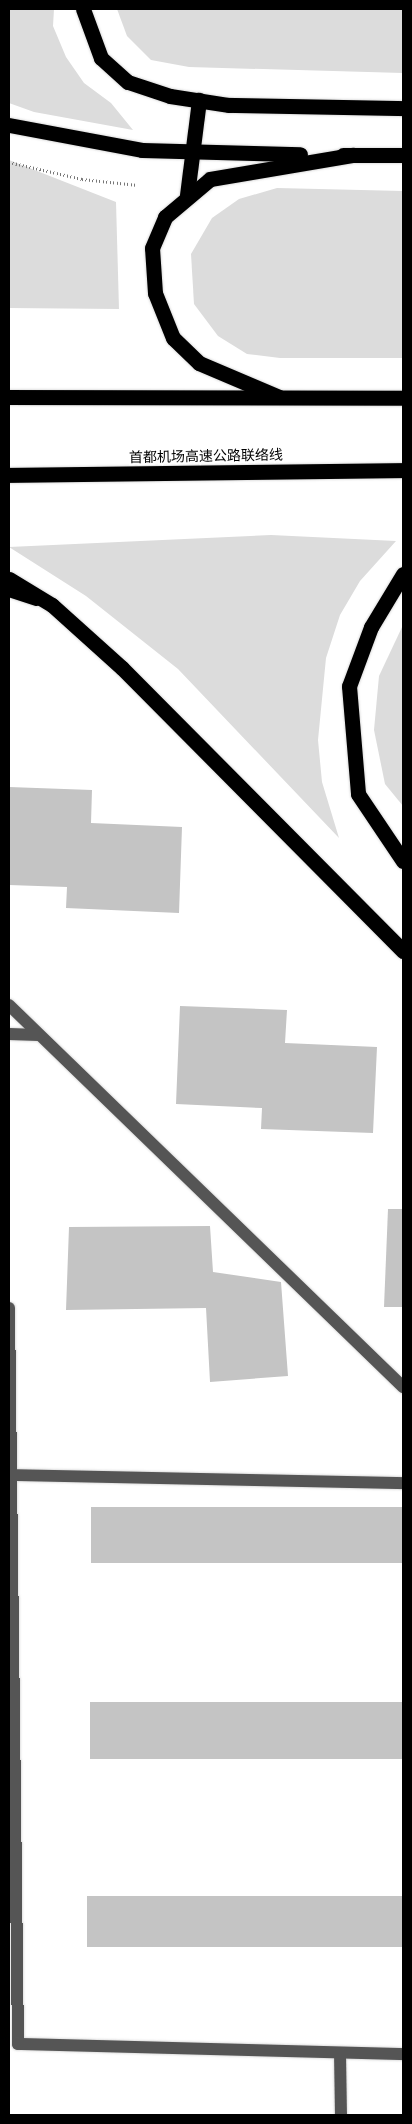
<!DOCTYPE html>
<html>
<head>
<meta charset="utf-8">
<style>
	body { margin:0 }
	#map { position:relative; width:412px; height:2124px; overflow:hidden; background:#fff; font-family:"Work Sans","Noto Sans SC",sans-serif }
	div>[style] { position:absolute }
	.green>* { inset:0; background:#dcdcdc }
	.building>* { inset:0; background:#c4c4c4; transform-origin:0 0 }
	.path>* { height:3px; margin-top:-1.5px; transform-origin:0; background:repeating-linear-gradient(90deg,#777 0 1px,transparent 0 3.5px) }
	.roads { filter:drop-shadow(0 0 1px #dbdbdb) drop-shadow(0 0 1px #dbdbdb) }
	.minor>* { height:12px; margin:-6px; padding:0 6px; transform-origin:6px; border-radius:6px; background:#555 }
	.major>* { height:12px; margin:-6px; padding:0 6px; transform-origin:6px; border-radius:6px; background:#000 }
	.highway>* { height:15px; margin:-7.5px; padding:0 7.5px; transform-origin:7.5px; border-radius:7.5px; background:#000 }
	span { translate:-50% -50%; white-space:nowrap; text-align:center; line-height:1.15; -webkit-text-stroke:4px #fff; paint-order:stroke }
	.street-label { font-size:14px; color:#000 }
	.frame { position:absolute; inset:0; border:10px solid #000; pointer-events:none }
</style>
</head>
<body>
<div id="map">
	<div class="green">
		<div style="clip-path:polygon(9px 9px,54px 9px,53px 26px,66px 57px,84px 83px,111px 103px,133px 130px,34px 112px,9px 103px)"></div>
		<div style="clip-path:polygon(117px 9px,403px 9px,403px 73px,189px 67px,151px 60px,127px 36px)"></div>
		<div style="clip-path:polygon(9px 160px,116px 202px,119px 309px,9px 308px)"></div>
		<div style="clip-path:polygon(277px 188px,403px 191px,403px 358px,280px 358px,247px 354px,218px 336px,194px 304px,191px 254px,212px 218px,239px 199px)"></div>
		<div style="clip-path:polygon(271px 535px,396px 541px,360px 581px,340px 615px,326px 658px,318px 740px,322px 782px,339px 838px,178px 669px,86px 596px,9px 547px)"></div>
		<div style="clip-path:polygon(403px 625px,403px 806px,385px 784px,374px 730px,379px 676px)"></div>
	</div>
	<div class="building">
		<div style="clip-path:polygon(9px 787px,92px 790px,91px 823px,182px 827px,179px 913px,66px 908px,67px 887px,9px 885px)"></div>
		<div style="clip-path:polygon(180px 1006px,287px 1010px,285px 1043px,377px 1047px,373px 1133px,261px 1129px,262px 1108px,176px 1104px)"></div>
		<div style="clip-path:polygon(388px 1209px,403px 1209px,403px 1307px,384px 1307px)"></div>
		<div style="clip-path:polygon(210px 1226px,213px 1272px,281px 1282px,288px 1376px,210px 1382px,206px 1308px,66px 1310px,69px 1227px)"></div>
		<div style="left:91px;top:1507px;width:312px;height:56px"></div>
		<div style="left:403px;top:1702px;width:57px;height:313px;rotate:90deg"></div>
		<div style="left:87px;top:1896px;width:316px;height:51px"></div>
	</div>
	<div class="path">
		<div style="left:9px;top:162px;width:75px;rotate:13.1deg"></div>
		<div style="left:82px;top:179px;width:56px;rotate:6.1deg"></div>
	</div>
	<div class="roads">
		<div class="minor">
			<div style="left:9px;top:1005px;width:549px;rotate:44.11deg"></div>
			<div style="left:9px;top:1034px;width:30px;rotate:2deg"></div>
			<div style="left:9px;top:1308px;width:736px;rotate:89.3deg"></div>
			<div style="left:18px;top:2044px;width:385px;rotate:1.5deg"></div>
			<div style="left:11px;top:1475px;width:392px;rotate:1.2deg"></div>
			<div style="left:340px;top:2053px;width:62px;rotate:89.1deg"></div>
		</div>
		<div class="major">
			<div style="left:9px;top:591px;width:29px;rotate:18deg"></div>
		</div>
		<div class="highway">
			<div style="left:83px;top:9px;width:52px;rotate:69.8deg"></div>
			<div style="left:101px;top:58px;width:36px;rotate:42deg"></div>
			<div style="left:128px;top:82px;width:44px;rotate:18.4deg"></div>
			<div style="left:170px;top:96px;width:60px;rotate:8.7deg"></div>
			<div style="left:229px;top:105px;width:174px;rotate:1deg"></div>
			<div style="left:9px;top:125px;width:135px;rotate:10.6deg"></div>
			<div style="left:142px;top:150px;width:158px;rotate:1.5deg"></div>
			<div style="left:343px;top:155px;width:60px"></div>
			<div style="left:187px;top:195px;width:96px;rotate:-82.8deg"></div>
			<div style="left:9px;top:397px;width:394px;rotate:0.1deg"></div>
			<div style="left:279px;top:397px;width:87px;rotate:-157deg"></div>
			<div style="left:199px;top:363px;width:36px;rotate:-136deg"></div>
			<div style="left:173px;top:338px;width:48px;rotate:-111.8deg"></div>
			<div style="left:155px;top:293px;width:45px;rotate:-93.8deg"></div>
			<div style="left:152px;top:248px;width:34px;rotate:-67deg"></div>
			<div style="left:165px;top:217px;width:59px;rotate:-40.2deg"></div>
			<div style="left:210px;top:179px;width:144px;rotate:-9.6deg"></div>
			<div style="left:9px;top:475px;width:394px;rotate:-0.7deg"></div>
			<div style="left:403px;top:574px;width:62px;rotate:121.1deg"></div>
			<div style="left:371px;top:627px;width:63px;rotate:110.4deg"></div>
			<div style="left:349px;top:686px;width:108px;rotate:85.2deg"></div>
			<div style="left:358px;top:794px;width:81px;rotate:56.1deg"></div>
			<div style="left:9px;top:579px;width:50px;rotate:31.2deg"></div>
			<div style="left:52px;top:605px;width:94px;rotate:42deg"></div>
			<div style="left:122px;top:668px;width:399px;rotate:45.2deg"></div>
		</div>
	</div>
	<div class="street-label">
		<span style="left:206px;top:456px;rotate:-1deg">首都机场高速公路联络线</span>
	</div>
	<div class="frame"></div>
</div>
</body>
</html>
